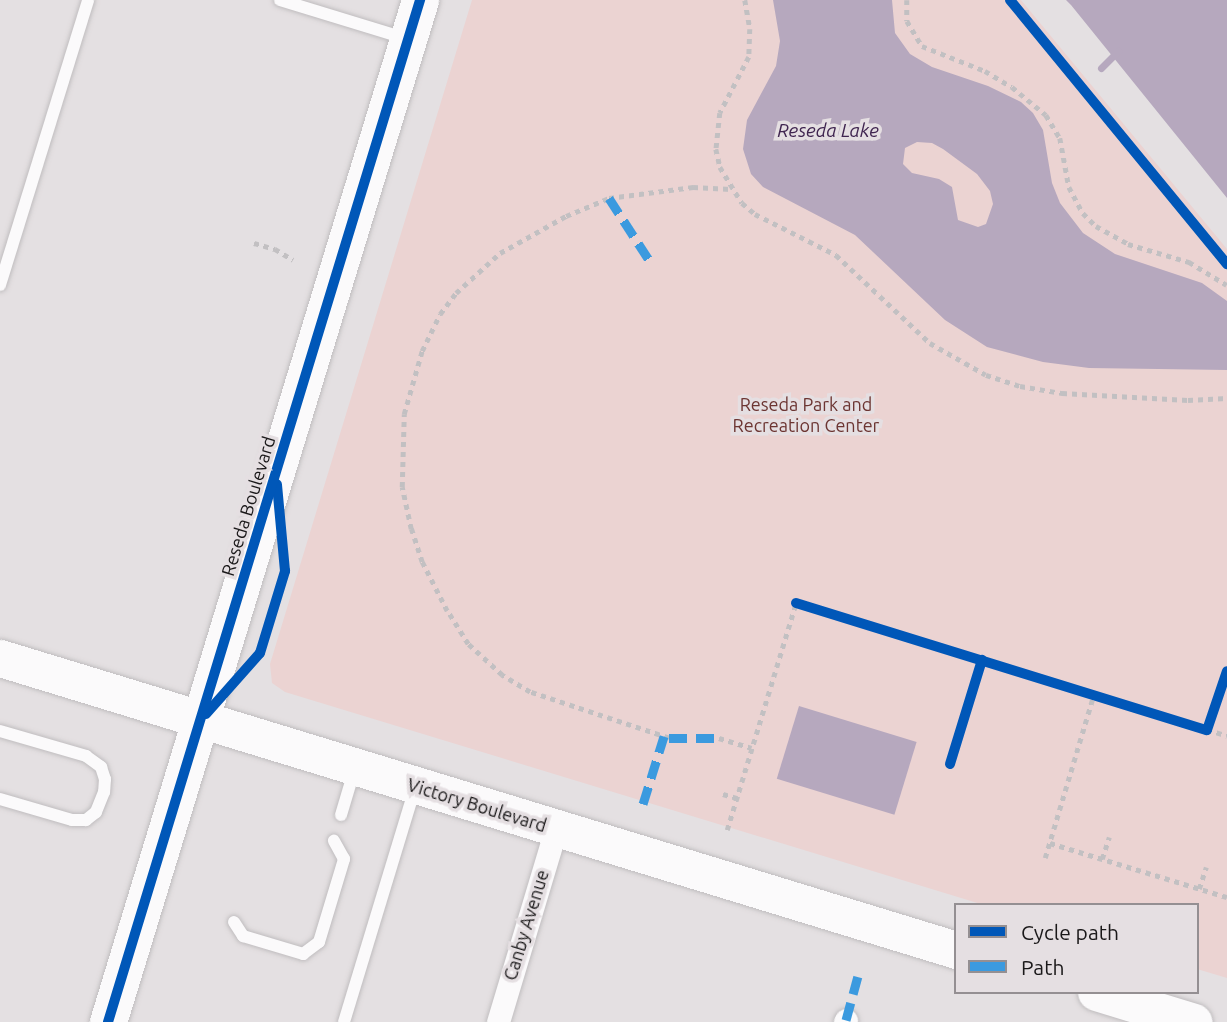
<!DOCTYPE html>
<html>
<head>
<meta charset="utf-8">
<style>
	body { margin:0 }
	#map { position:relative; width:1227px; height:1022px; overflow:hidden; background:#e4e0e2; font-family:Ubuntu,sans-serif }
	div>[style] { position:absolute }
	.green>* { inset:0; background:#ebd3d2 }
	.water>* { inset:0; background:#b6a8be; transform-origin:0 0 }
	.stream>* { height:7px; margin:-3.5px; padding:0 3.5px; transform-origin:3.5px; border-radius:3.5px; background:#b6a8be }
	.path>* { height:4.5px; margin-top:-2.25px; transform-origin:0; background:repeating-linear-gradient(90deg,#c2c0c2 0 5px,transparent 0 10px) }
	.roads { filter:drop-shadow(0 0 2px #c0bdbf) drop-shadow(0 0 2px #c0bdbf) }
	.lane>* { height:12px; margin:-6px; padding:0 6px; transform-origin:6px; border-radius:6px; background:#fbfafb }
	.street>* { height:23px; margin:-11.5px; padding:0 11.5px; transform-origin:11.5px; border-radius:11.5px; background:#fbfafb }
	.primary>* { height:37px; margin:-18.5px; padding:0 18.5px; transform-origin:18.5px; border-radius:18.5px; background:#fbfafb }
	.quiet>* { height:9px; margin-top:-4.5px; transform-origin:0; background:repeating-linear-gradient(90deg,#3b9adf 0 18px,transparent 0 27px) }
	.cycleway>* { height:10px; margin:-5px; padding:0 5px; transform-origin:5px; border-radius:5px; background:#0057b8 }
	span { translate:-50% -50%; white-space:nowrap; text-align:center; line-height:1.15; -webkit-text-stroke:7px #e5dfe2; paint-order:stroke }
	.park-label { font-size:18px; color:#6c3532 }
	.street-label { font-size:18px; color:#1a1819 }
	.water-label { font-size:19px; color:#402550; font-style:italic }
	.legend { position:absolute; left:954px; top:903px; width:245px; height:91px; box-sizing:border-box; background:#e5dfe2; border:2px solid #948f92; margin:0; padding:9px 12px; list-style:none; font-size:21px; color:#1a1819 }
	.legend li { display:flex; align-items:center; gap:14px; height:35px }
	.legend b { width:35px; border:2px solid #948f92 }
</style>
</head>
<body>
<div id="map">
	<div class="green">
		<div style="clip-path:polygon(472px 0,1021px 0,1227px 249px,1227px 978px,1197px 969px,1197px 905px,984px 905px,285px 692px,272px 683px,270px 664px)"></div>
	</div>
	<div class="water">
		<div style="clip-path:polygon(evenodd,773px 0,892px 0,895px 33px,910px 54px,932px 67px,988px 86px,1021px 102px,1033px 113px,1043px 130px,1052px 183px,1060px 203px,1083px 233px,1115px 254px,1202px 283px,1227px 301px,1227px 370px,1089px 368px,1043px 362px,987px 347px,945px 320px,855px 235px,763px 187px,751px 174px,743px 149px,747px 120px,776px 66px,780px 41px,773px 0,917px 142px,932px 143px,943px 149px,977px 174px,990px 191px,993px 204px,986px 224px,978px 227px,958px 220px,952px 187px,939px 179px,912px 173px,903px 164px,905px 148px,917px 142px)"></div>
		<div style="clip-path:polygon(1066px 0,1227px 0,1227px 198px,1071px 5px)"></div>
		<div style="left:799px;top:706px;width:123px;height:76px;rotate:17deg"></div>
	</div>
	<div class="stream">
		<div style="left:1101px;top:68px;width:24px;rotate:-45deg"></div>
	</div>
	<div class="path">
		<div style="left:745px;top:0;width:29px;rotate:80deg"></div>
		<div style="left:750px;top:29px;width:28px;rotate:92deg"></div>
		<div style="left:749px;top:57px;width:63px;rotate:117.4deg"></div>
		<div style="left:720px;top:113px;width:36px;rotate:96deg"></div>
		<div style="left:716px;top:149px;width:18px;rotate:77deg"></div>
		<div style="left:720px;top:167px;width:42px;rotate:58.6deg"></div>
		<div style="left:742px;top:203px;width:17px;rotate:40deg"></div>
		<div style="left:755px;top:214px;width:91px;rotate:26.8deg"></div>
		<div style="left:836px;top:255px;width:129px;rotate:43.1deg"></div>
		<div style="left:930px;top:343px;width:64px;rotate:29.7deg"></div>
		<div style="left:986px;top:375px;width:36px;rotate:18deg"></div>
		<div style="left:1020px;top:386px;width:43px;rotate:9.5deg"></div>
		<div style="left:1062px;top:393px;width:126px;rotate:3.2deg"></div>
		<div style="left:1188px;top:400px;width:39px;rotate:-3deg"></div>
		<div style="left:907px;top:0;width:21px;rotate:90deg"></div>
		<div style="left:907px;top:21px;width:29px;rotate:59deg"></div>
		<div style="left:922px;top:46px;width:68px;rotate:21.6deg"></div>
		<div style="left:985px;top:71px;width:31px;rotate:31deg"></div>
		<div style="left:1012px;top:87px;width:44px;rotate:39.5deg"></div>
		<div style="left:1046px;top:115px;width:27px;rotate:59deg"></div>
		<div style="left:1060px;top:138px;width:50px;rotate:79.6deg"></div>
		<div style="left:1069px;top:187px;width:30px;rotate:62deg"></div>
		<div style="left:1083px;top:213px;width:18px;rotate:45deg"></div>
		<div style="left:1096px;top:226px;width:37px;rotate:29deg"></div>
		<div style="left:1128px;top:244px;width:64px;rotate:16.4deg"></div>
		<div style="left:1189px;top:262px;width:44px;rotate:31.2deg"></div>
		<div style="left:254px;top:243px;width:22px;rotate:16deg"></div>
		<div style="left:275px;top:249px;width:21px;rotate:31deg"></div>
		<div style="left:669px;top:738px;width:146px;rotate:-161.7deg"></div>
		<div style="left:530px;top:692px;width:33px;rotate:-149deg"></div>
		<div style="left:502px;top:675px;width:46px;rotate:-137.6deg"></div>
		<div style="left:468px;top:644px;width:39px;rotate:-122deg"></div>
		<div style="left:447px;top:611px;width:55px;rotate:-117deg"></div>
		<div style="left:422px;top:562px;width:35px;rotate:-108deg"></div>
		<div style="left:411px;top:529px;width:43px;rotate:-102.1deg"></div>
		<div style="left:402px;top:487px;width:73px;rotate:-88.4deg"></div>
		<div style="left:404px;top:414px;width:66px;rotate:-74.1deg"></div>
		<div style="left:422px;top:351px;width:41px;rotate:-64.1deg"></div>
		<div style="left:440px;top:314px;width:26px;rotate:-53deg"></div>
		<div style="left:456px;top:293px;width:59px;rotate:-42.3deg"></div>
		<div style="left:500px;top:253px;width:76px;rotate:-29.3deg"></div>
		<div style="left:566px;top:216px;width:47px;rotate:-22.7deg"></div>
		<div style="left:609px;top:198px;width:85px;rotate:-7.5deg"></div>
		<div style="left:693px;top:187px;width:38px;rotate:3deg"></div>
		<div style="left:719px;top:738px;width:34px;rotate:17deg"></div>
		<div style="left:950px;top:764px;width:109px;rotate:-72.9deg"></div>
		<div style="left:723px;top:794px;width:15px;rotate:16deg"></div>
		<div style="left:727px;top:830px;width:237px;rotate:-73.1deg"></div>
		<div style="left:796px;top:603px;width:451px;rotate:17.1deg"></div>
		<div style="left:1050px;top:843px;width:185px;rotate:17deg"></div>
		<div style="left:1045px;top:858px;width:171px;rotate:-73.4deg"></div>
		<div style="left:1102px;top:859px;width:23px;rotate:-72deg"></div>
		<div style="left:1199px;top:889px;width:23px;rotate:-72deg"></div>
	</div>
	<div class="roads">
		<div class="lane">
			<div style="left:280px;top:0;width:130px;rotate:17deg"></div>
			<div style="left:0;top:285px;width:298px;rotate:-72.8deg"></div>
			<div style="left:0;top:731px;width:90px;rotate:16.2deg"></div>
			<div style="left:86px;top:756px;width:19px;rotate:36deg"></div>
			<div style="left:101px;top:767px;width:13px;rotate:72deg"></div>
			<div style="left:105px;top:779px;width:13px;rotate:94deg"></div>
			<div style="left:104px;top:792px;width:22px;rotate:112deg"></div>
			<div style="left:96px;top:812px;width:13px;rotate:141deg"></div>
			<div style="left:86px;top:820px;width:14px;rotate:180deg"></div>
			<div style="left:72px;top:820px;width:75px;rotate:-163.7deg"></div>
			<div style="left:341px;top:815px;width:49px;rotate:-73.4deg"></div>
			<div style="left:234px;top:922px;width:17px;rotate:57deg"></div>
			<div style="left:243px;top:936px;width:63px;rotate:16.7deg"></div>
			<div style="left:303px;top:954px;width:20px;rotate:-37deg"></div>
			<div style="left:319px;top:942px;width:87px;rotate:-73.2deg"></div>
			<div style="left:344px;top:859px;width:21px;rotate:-119deg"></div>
			<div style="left:344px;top:1022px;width:245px;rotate:-73.1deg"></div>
		</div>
		<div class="street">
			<div style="left:498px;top:1022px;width:202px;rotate:-73.3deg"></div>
			<div style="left:845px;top:1022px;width:2px;rotate:-63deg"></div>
		</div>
		<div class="primary">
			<div style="left:0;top:658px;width:1000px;rotate:16.98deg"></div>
			<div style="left:1096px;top:992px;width:102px;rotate:17deg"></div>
			<div style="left:108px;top:1022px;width:1069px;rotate:-73.02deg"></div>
		</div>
	</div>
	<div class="quiet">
		<div style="left:609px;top:198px;width:77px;rotate:57.1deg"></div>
		<div style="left:669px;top:738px;width:50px"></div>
		<div style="left:643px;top:804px;width:71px;rotate:-72.8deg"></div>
		<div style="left:846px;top:1020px;width:50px;rotate:-74.8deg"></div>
	</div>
	<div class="cycleway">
		<div style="left:1010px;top:0;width:342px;rotate:50.6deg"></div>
		<div style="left:796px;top:603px;width:430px;rotate:17.2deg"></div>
		<div style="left:1207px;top:730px;width:62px;rotate:-71.3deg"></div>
		<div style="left:206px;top:714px;width:81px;rotate:-48.5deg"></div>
		<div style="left:260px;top:653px;width:86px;rotate:-73deg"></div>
		<div style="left:285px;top:571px;width:87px;rotate:-95.3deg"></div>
		<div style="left:950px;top:764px;width:109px;rotate:-72.9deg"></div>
		<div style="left:108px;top:1022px;width:1069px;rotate:-73.02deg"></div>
	</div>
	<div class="park-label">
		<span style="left:806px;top:415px">Reseda Park and<br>Recreation Center</span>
	</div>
	<div class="street-label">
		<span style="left:248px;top:506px;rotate:-73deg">Reseda Boulevard</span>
		<span style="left:477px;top:805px;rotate:17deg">Victory Boulevard</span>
		<span style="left:526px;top:925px;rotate:-73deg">Canby Avenue</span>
	</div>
	<div class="water-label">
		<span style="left:828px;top:131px">Reseda Lake</span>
	</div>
	<ul class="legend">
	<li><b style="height:9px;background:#0057b8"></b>Cycle path</li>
	<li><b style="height:9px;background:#3b9adf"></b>Path</li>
	</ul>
</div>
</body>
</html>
